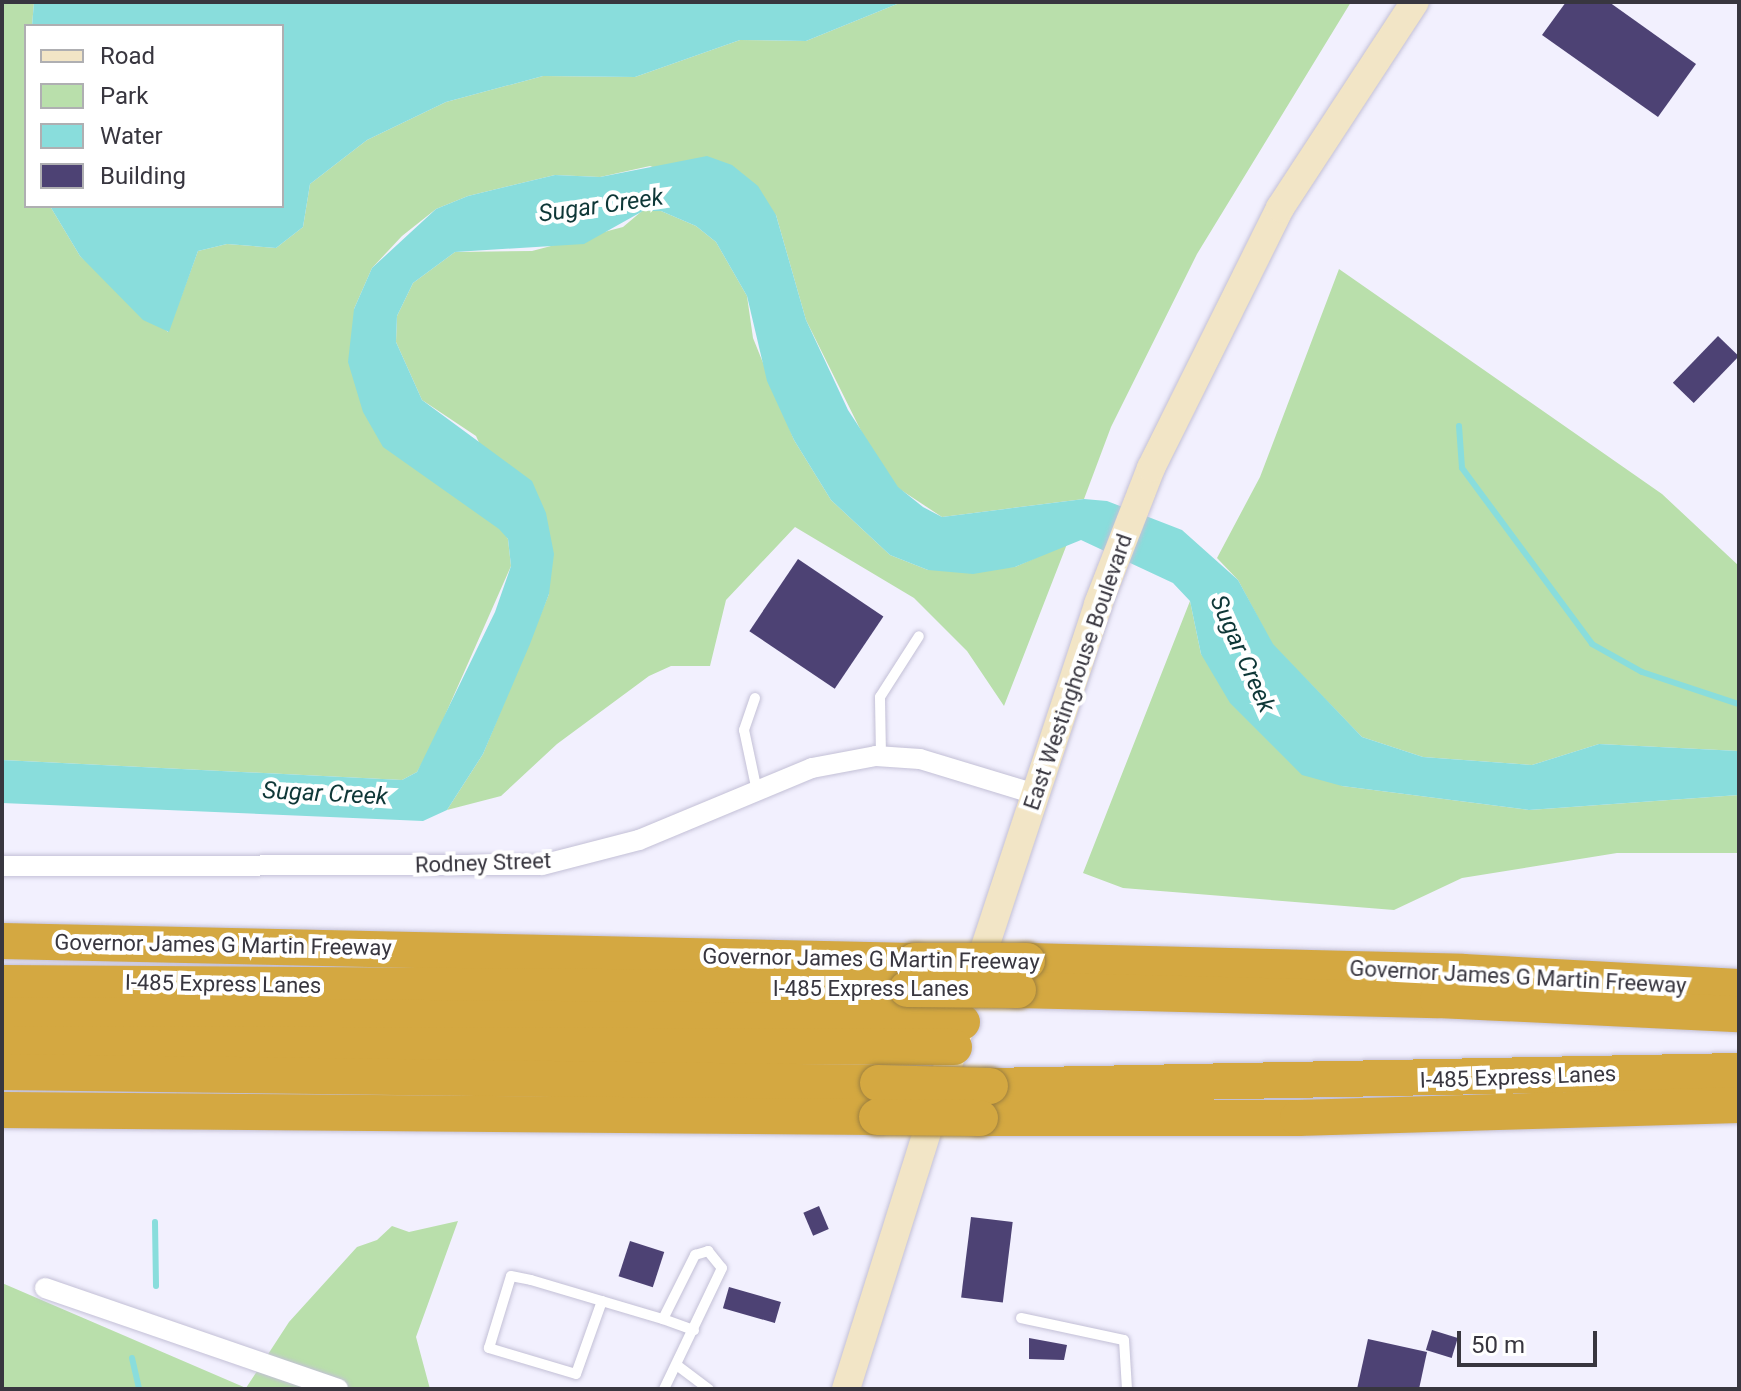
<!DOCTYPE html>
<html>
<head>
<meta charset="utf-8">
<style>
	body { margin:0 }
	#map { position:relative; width:1741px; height:1391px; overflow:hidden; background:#f2f0fe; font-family:Roboto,sans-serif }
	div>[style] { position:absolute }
	.green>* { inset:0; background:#b9dfab }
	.water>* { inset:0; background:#89dddc }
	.stream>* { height:6px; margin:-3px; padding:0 3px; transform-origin:3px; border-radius:3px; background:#89dddc }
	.building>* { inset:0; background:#4d4274; transform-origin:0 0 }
	.roads { filter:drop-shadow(0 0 2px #c3c0d6) drop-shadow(0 0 2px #c3c0d6) }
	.lane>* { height:10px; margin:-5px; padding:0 5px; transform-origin:5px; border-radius:5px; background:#fff }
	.street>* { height:20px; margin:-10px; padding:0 10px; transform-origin:10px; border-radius:10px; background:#fff }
	.secondary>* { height:28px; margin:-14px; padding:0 14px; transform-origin:14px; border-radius:14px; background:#f2e5c6 }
	.highway>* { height:36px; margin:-18px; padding:0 18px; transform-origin:18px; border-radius:18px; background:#d4a841 }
	.bridges { filter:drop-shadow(0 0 2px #9d8040) drop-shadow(0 0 2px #9d8040) }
	.highway-bridge>* { height:36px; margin:-18px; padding:0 18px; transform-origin:18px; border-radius:18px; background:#d4a841 }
	span { translate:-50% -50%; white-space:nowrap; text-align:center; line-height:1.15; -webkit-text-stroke:8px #fff; paint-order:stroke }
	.street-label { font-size:22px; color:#38363f }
	.water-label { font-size:24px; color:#0e3737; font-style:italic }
	.frame { position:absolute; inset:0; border:4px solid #38363f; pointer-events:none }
	.legend { position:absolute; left:24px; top:24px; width:260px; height:184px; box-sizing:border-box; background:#fff; border:2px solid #afafb2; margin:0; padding:10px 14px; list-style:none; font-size:24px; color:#38363f }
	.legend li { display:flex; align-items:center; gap:16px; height:40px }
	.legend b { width:40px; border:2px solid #afafb2 }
	.scale { position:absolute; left:1457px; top:1331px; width:140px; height:36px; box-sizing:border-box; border:4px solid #38363f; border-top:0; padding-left:10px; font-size:24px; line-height:28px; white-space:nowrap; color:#38363f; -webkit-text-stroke:6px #fff; paint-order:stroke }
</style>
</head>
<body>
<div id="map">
	<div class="green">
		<div style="clip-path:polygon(2px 2px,34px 2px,32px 26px,26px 26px,26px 206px,50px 206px,80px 256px,168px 332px,198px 251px,227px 244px,276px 248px,303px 227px,310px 184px,367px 140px,446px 102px,543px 76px,635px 77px,740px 40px,806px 41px,902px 2px,1351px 2px,1197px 254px,1111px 427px,1084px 499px,942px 517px,898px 488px,872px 453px,806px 320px,776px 215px,650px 166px,600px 177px,555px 175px,468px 196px,436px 209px,402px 236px,372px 268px,354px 309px,508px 539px,511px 566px,431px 747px,417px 772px,402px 780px,2px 760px)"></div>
		<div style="clip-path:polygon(642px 211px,661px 211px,696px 226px,716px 242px,747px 296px,753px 338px,794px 440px,831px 500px,890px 555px,928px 570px,1015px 567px,1067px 544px,1004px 706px,967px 651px,914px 598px,795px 527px,726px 600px,710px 666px,671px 666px,649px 676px,557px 744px,501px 796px,447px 810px,483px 754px,549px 594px,476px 436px,422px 400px,396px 342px,397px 316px,413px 283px,455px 252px,532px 251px,623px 227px)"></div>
		<div style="clip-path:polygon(1339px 269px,1662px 494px,1739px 566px,1739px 751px,1599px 744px,1532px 765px,1423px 757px,1362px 737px,1272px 644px,1238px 580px,1217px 558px,1260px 477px)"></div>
		<div style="clip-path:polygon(1190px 601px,1201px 654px,1342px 786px,1529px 810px,1739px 795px,1739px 853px,1617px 853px,1462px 878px,1394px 910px,1123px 888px,1083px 873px)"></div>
		<div style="clip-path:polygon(458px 1221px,416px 1337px,430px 1389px,2px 1389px,2px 1283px,246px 1388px,289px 1322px,357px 1247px,377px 1240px,392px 1226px,409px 1232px)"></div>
	</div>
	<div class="water">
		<div style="clip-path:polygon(34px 2px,902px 2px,806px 41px,740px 40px,635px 77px,543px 76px,446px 102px,367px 140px,310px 184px,303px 227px,276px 248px,227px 244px,198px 251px,169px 332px,143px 320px,80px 256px,50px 206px,282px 206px,282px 26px,32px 26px)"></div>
		<div style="clip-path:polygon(707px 156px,732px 165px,758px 186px,776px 215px,806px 320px,848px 410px,898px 487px,923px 507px,942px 517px,1084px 499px,1107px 501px,1182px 530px,1238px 580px,1273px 644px,1362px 737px,1423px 757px,1532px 765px,1599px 744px,1739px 751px,1739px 795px,1529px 810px,1342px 786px,1302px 775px,1230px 703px,1201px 654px,1190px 601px,1173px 583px,1081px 540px,1015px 567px,973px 574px,928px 570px,890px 555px,831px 500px,794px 440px,767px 381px,747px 296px,716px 242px,696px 226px,661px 211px,643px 211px,584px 244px,455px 252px,413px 283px,397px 316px,396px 342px,422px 400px,532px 481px,546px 513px,554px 554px,549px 594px,530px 644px,483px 754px,447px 810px,423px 821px,2px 803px,2px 760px,402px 780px,417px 772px,495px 612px,511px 566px,508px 539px,499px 529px,383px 447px,363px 412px,348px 362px,354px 309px,372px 268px,436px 209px,468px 196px,555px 175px,600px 177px)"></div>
	</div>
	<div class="stream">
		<div style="left:1459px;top:426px;width:42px;rotate:85.9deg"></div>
		<div style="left:1462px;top:468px;width:219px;rotate:53.5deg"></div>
		<div style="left:1592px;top:644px;width:57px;rotate:29.2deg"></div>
		<div style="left:1642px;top:672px;width:102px;rotate:18.3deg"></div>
		<div style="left:155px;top:1222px;width:64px;rotate:89.1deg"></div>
		<div style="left:132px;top:1358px;width:32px;rotate:77deg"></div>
	</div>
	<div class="building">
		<div style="clip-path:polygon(1566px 2px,1609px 2px,1696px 64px,1658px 117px,1542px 35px)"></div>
		<div style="left:1718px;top:336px;width:29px;height:65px;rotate:44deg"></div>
		<div style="left:798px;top:559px;width:103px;height:87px;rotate:34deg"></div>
		<div style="left:819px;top:1206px;width:25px;height:17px;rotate:67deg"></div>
		<div style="left:971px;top:1217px;width:42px;height:81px;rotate:7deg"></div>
		<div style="left:630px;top:1241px;width:36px;height:37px;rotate:18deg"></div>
		<div style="left:729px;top:1287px;width:54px;height:22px;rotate:16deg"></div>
		<div style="left:1432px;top:1330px;width:27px;height:21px;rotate:17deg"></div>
		<div style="clip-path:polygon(1029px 1338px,1067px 1345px,1064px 1360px,1029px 1359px)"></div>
		<div style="clip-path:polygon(1368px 1339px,1427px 1352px,1419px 1389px,1357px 1389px)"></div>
	</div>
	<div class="roads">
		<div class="lane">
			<div style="left:755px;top:698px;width:34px;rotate:109deg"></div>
			<div style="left:744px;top:730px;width:62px;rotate:78deg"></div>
			<div style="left:881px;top:756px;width:59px;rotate:-91deg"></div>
			<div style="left:880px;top:697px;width:72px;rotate:-57.4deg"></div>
			<div style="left:602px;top:1301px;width:77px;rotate:109.6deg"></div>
			<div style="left:576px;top:1374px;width:91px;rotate:-163.4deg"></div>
			<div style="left:489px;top:1348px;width:75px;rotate:-73deg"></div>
			<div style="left:511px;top:1276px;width:20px;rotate:11deg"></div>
			<div style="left:531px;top:1280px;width:138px;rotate:16.5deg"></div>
			<div style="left:663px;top:1319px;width:72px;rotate:-63.4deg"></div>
			<div style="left:695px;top:1255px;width:14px;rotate:-17deg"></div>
			<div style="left:708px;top:1251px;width:22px;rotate:51deg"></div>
			<div style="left:722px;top:1268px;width:134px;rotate:115.6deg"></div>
			<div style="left:1021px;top:1318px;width:105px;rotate:12.1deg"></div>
			<div style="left:1124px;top:1340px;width:49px;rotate:86.5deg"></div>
			<div style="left:663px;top:1319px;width:33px;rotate:20deg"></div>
			<div style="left:678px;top:1366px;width:39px;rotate:37deg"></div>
		</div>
		<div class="street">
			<div style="left:2px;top:866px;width:540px;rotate:-0.11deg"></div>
			<div style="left:542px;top:865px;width:100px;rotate:-14.5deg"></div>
			<div style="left:639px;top:840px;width:187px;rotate:-22.6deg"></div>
			<div style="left:812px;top:768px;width:65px;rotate:-10.6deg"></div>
			<div style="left:876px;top:756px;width:44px;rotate:3.9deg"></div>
			<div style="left:920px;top:759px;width:120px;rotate:16.9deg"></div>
			<div style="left:45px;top:1288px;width:310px;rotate:19deg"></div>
		</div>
		<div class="secondary">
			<div style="left:974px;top:980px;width:396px;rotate:-71.7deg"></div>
			<div style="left:1098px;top:604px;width:146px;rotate:-68.7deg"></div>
			<div style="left:1151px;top:468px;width:290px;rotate:-63.6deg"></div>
			<div style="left:1280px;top:208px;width:246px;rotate:-56.8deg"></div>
			<div style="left:846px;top:1389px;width:379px;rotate:-72.5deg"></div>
		</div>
		<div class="highway">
			<div style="left:2px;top:941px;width:913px;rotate:1.25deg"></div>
			<div style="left:1027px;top:961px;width:436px;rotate:1.4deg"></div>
			<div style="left:1463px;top:972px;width:276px;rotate:3.1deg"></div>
			<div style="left:2px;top:983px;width:905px;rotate:0.38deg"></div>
			<div style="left:1018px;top:990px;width:420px;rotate:1.4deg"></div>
			<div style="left:1438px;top:1000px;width:301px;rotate:2.7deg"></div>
			<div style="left:2px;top:1015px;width:960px;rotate:0.42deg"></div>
			<div style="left:2px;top:1044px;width:952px;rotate:0.18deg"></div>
			<div style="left:2px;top:1072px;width:876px;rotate:0.72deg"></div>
			<div style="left:990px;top:1086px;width:749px;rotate:-1.15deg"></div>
			<div style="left:2px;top:1110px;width:875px;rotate:0.46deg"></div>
			<div style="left:980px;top:1118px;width:318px"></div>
			<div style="left:1298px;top:1118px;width:441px;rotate:-1.7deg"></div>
		</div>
	</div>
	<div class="bridges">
		<div class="highway-bridge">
			<div style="left:915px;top:961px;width:112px"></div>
			<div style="left:907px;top:989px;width:111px;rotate:0.5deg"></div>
			<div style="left:878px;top:1083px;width:112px;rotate:1.5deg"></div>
			<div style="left:877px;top:1117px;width:103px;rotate:0.6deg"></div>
		</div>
	</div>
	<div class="street-label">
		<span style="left:1078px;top:672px;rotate:-71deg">East Westinghouse Boulevard</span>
		<span style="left:483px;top:863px;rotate:-2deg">Rodney Street</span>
		<span style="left:223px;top:945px;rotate:1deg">Governor James G Martin Freeway</span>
		<span style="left:871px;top:959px;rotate:1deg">Governor James G Martin Freeway</span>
		<span style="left:1518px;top:977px;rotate:3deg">Governor James G Martin Freeway</span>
		<span style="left:223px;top:984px;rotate:1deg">I-485 Express Lanes</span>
		<span style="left:871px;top:989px">I-485 Express Lanes</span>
		<span style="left:1518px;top:1077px;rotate:-2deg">I-485 Express Lanes</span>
	</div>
	<div class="water-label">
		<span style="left:601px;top:206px;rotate:-8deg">Sugar Creek</span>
		<span style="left:1242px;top:654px;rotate:66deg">Sugar Creek</span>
		<span style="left:325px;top:794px;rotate:3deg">Sugar Creek</span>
	</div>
	<div class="frame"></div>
	<ul class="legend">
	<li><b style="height:10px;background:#f2e5c6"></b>Road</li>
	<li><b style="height:22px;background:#b9dfab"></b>Park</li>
	<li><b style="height:22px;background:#89dddc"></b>Water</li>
	<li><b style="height:22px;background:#4d4274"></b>Building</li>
	</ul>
	<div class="scale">50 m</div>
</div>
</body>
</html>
